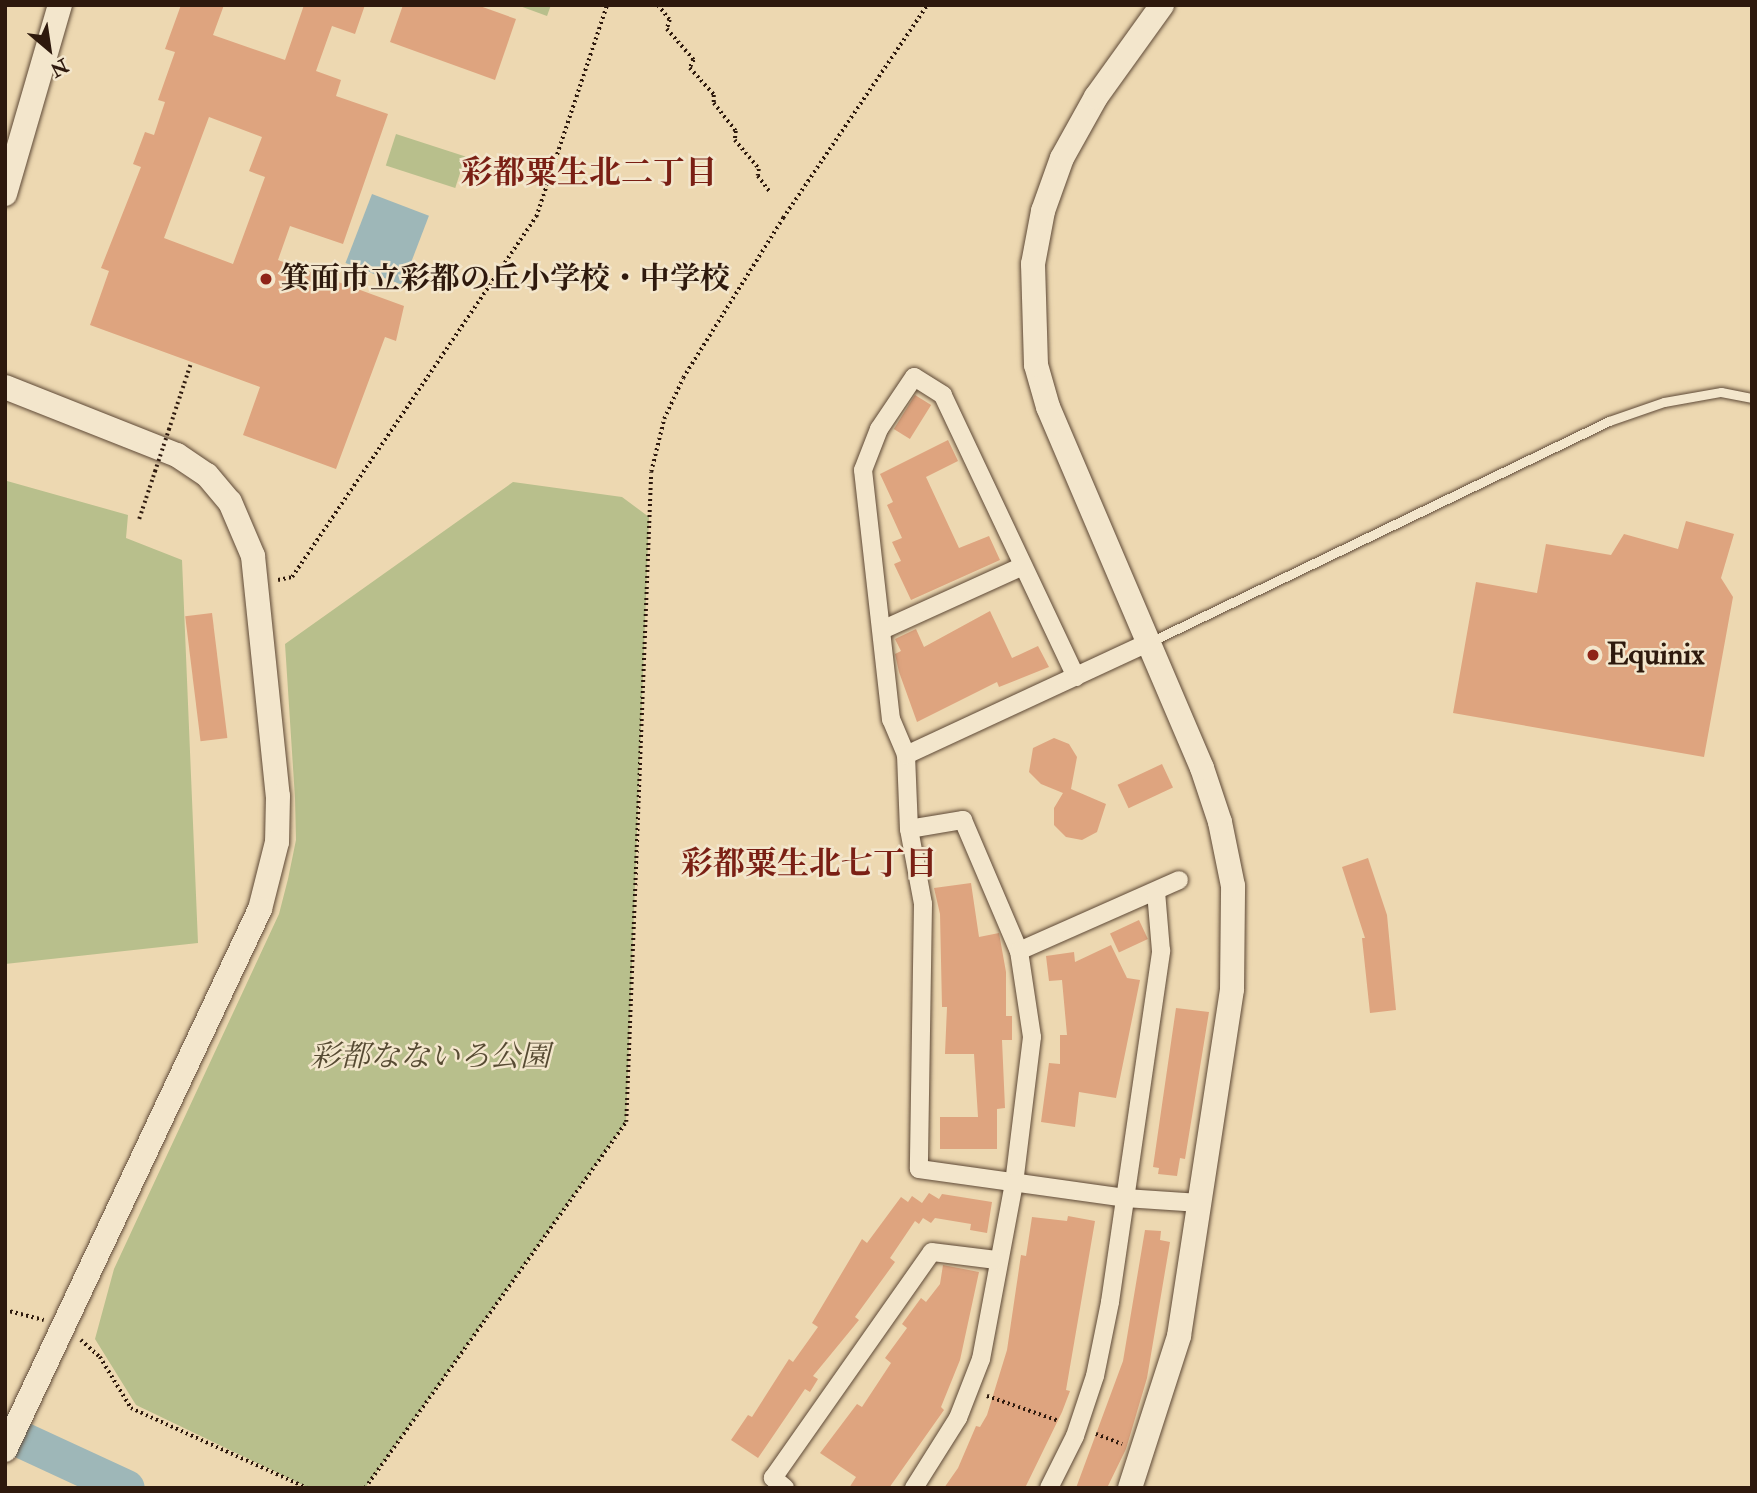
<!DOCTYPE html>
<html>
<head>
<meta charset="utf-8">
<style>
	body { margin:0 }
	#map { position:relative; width:1757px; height:1493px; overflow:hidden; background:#edd8b1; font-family:"IM FELL Double Pica","Noto Serif JP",serif }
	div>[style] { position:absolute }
	.green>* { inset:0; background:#b8bf8c; transform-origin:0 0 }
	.water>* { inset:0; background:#9eb7b8; transform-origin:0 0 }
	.river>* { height:37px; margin:-18.5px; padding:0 18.5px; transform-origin:18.5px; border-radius:18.5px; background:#9eb7b8 }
	.building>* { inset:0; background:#dea47f; transform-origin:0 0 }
	.path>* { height:3.5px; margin-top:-1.75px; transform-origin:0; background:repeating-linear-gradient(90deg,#2e190d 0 2px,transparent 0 5.5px) }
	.roads { filter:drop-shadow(0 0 2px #5e4936) drop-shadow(0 0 2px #5e4936) }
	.lane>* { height:9px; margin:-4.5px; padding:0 4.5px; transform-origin:4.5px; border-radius:4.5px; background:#f3e6cc }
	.street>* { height:18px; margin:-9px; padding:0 9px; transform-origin:9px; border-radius:9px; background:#f3e6cc }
	.secondary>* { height:24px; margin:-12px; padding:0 12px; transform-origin:12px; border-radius:12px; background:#f3e6cc }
	.path-bridge>* { height:3.5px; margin-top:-1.75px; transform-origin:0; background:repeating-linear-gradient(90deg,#2e190d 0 2px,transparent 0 5.5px) }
	.dots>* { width:19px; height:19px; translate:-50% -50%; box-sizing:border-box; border:4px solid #f3e6cc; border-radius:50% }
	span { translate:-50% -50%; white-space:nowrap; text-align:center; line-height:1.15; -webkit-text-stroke:5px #f3e6cc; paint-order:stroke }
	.poi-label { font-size:30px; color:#2e190d; font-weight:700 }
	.left { translate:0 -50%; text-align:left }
	.park-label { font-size:30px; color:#574b33; font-style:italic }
	.neighbourhood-label { font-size:32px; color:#7a1f14; font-weight:700 }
	.frame { position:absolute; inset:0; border:7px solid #2e190d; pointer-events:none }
	.north { position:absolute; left:14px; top:14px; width:70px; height:70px; -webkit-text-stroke:5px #f3e6cc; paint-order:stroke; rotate:151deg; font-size:19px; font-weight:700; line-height:28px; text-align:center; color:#2e190d }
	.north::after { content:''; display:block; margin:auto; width:24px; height:32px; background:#2e190d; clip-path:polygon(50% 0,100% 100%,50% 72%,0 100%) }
</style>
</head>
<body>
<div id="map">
	<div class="green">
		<div style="clip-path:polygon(517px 5px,551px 5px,547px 16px)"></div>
		<div style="left:396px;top:134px;width:73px;height:33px;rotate:18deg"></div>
		<div style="clip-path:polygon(7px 481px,128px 515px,126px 538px,182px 560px,198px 943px,5px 964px)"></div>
		<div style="clip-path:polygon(513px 482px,622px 497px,649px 517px,626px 1122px,365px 1488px,309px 1488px,136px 1405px,95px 1339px,114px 1269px,279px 914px,288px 879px,296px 840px,295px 798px,285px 644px)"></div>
	</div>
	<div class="water">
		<div style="left:372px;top:194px;width:61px;height:74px;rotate:21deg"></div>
	</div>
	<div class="river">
		<div style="left:5px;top:1432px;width:133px;rotate:24.8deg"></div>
	</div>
	<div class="building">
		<div style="clip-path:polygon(evenodd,181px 5px,224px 5px,213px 35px,285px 60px,304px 5px,365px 5px,355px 34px,332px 26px,316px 71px,341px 80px,336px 96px,388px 114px,343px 244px,290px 226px,278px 260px,404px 306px,396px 341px,385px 337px,336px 469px,243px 435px,260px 387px,90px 325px,109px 271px,101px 268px,141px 167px,133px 164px,145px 132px,154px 135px,165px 102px,158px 100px,175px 52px,165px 49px,181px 5px,209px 117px,262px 137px,249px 171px,265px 177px,233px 264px,164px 238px,209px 117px)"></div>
		<div style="clip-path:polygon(403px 5px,477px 5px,516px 19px,495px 80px,390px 42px)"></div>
		<div style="left:915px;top:395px;width:19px;height:40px;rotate:32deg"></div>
		<div style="clip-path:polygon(948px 440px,958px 461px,926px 477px,959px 548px,989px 536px,1000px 560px,911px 600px,894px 564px,901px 561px,892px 542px,902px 538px,887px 505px,893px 502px,880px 474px)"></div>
		<div style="clip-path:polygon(1686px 521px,1734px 534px,1721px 578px,1733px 597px,1704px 757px,1453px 713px,1476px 582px,1537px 593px,1546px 544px,1611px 555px,1624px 534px,1678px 549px)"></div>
		<div style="clip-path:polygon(990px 611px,1012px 658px,1038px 646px,1049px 667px,999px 687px,997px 682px,917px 722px,899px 672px,895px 654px,901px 651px,895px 639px,916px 629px,924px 647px)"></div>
		<div style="left:212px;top:613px;width:126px;height:27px;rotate:83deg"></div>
		<div style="clip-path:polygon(1054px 738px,1069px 744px,1077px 757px,1071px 789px,1106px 804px,1097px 832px,1082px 840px,1066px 837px,1054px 825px,1054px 808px,1063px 793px,1041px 784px,1029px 772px,1033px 748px)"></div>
		<div style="left:1162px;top:764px;width:26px;height:49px;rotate:65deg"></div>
		<div style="clip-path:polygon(1368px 858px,1387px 915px,1396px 1010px,1370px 1013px,1362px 938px,1365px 938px,1342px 867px)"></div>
		<div style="clip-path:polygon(971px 883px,979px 937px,999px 933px,1006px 972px,1006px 1016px,1012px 1016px,1012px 1040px,1002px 1040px,1005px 1108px,997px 1109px,997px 1149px,940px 1149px,940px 1117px,978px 1117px,974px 1054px,945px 1054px,947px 1007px,942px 1007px,940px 914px,934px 888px)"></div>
		<div style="left:1139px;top:920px;width:21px;height:32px;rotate:65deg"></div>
		<div style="clip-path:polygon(1111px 945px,1127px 978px,1140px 980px,1116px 1098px,1079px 1092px,1075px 1127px,1041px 1122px,1049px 1063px,1060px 1064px,1060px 1035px,1067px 1035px,1062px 980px,1049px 981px,1046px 956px,1074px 952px,1075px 962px)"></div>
		<div style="clip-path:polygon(1176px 1008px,1209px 1012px,1185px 1159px,1180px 1158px,1177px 1176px,1158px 1174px,1159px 1168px,1153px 1167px)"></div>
		<div style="clip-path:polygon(929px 1193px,939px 1199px,942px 1194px,992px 1202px,987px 1233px,970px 1230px,971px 1224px,935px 1218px,931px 1223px,923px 1218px,919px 1224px,915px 1221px,890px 1258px,895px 1262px,855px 1317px,859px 1320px,813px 1376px,818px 1379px,810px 1392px,805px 1389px,758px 1458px,731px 1440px,748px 1415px,752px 1417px,789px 1359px,793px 1362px,818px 1327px,812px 1323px,862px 1239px,867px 1243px,901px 1197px,908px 1202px,912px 1196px,922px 1203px)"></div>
		<div style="clip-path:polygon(1068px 1216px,1095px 1221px,1066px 1390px,1070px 1391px,1062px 1412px,1025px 1488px,944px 1488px,958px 1468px,976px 1426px,980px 1427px,987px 1415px,1007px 1350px,1021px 1255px,1026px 1256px,1032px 1217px,1067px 1221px)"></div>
		<div style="clip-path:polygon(1145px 1230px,1161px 1231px,1160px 1240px,1170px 1242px,1147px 1378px,1126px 1449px,1107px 1488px,1076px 1488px,1123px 1361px)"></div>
		<div style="clip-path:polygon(943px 1265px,979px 1272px,960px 1360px,941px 1407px,944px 1410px,889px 1488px,849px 1488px,856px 1477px,820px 1453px,857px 1404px,862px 1407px,891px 1363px,885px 1358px,907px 1328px,902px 1324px,921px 1298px,926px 1302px,940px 1284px)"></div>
	</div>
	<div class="path">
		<div style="left:658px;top:5px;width:19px;rotate:51deg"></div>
		<div style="left:670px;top:20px;width:9px;rotate:108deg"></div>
		<div style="left:667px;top:29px;width:41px;rotate:48.9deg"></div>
		<div style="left:694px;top:60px;width:9px;rotate:117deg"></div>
		<div style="left:690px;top:68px;width:36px;rotate:48deg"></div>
		<div style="left:714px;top:95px;width:8px;rotate:90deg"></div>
		<div style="left:714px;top:103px;width:36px;rotate:52deg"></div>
		<div style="left:736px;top:131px;width:9px;rotate:96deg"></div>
		<div style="left:735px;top:140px;width:38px;rotate:50deg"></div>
		<div style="left:759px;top:169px;width:7px;rotate:98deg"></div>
		<div style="left:758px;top:176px;width:20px;rotate:53deg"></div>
		<div style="left:278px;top:580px;width:14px;rotate:-12deg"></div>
		<div style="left:292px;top:577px;width:435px;rotate:-55.9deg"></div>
		<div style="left:536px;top:217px;width:224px;rotate:-71.5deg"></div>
		<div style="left:5px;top:1310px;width:40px;rotate:14.4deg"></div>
		<div style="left:81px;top:1340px;width:25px;rotate:42deg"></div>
		<div style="left:100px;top:1357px;width:60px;rotate:58.7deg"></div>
		<div style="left:131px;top:1408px;width:193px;rotate:24.4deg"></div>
		<div style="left:987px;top:1396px;width:76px;rotate:19.1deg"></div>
		<div style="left:1096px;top:1434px;width:28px;rotate:21deg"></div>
		<div style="left:365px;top:1488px;width:450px;rotate:-54.5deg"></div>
		<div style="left:626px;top:1122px;width:650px;rotate:-87.8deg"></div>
		<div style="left:651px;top:472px;width:55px;rotate:-76.2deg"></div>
		<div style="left:664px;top:419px;width:45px;rotate:-65.1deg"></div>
		<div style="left:683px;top:378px;width:189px;rotate:-58deg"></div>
		<div style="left:783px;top:218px;width:257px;rotate:-55.9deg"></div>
	</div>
	<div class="roads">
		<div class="lane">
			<div style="left:1150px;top:642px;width:509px;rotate:-25.71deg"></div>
			<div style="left:1609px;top:421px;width:58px;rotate:-19.1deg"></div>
			<div style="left:1664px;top:402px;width:58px;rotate:-10deg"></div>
			<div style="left:1721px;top:392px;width:32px;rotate:11deg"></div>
		</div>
		<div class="street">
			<div style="left:882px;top:630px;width:153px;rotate:-24.4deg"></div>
			<div style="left:1076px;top:677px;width:312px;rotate:-115.3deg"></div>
			<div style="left:943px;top:395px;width:34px;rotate:-148deg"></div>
			<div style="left:914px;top:377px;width:63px;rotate:123.9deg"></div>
			<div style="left:879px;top:429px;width:44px;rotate:111.3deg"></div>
			<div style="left:863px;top:470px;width:251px;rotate:83.6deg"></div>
			<div style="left:891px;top:719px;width:39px;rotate:67deg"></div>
			<div style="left:906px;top:755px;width:74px;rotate:87.7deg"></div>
			<div style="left:909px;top:829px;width:76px;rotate:79.4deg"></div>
			<div style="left:923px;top:904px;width:265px;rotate:90.9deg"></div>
			<div style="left:919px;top:1169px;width:208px;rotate:8deg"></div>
			<div style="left:1125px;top:1198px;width:75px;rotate:3.8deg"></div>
			<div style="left:906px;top:755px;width:266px;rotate:-24.9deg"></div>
			<div style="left:909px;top:829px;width:55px;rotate:-9.5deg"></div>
			<div style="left:963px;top:820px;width:142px;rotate:66.9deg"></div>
			<div style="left:1019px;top:951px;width:87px;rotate:81.4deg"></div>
			<div style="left:1032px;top:1037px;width:147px;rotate:97deg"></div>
			<div style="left:1014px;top:1183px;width:179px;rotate:100.6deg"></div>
			<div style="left:981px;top:1359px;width:63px;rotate:111.3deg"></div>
			<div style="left:958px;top:1418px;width:83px;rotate:122.2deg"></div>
			<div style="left:1019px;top:951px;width:175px;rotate:-23.9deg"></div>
			<div style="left:785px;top:1488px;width:16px;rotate:-140deg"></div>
			<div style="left:773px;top:1478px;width:276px;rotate:-54.9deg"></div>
			<div style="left:932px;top:1252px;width:64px;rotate:7.1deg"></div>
			<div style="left:1049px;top:1488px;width:58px;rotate:-63.4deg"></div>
			<div style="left:1075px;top:1436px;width:63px;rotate:-71.6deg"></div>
			<div style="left:1095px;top:1376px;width:76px;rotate:-78.5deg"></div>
			<div style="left:1110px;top:1302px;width:355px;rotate:-81.7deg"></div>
			<div style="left:1161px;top:951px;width:60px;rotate:-94.8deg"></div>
		</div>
		<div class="secondary">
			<div style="left:5px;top:194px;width:197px;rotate:-73.8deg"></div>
			<div style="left:5px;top:387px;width:185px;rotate:21.6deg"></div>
			<div style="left:177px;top:455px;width:36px;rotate:34deg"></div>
			<div style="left:207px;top:475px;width:35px;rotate:50deg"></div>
			<div style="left:230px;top:502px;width:59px;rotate:66.9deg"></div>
			<div style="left:253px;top:556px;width:241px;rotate:84.1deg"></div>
			<div style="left:278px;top:796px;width:46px;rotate:91.2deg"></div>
			<div style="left:277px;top:842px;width:69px;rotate:104.2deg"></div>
			<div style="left:260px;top:909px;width:598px;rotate:115.24deg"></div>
			<div style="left:1130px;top:1488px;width:160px;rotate:-72.1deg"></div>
			<div style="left:1179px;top:1336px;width:351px;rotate:-81.3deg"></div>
			<div style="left:1232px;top:989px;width:103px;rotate:-89.4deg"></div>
			<div style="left:1233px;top:886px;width:65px;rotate:-101.5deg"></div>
			<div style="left:1220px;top:822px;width:57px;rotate:-108.4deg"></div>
			<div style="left:1202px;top:768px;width:392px;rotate:-113.1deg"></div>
			<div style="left:1048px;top:407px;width:44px;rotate:-105.9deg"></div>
			<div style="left:1036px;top:365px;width:101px;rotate:-91.7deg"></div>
			<div style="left:1033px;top:264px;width:54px;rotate:-79.3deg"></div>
			<div style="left:1043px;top:211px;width:56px;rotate:-70.3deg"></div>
			<div style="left:1062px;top:158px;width:70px;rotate:-60.9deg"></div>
			<div style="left:1096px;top:97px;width:113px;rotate:-54.3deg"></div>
		</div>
	</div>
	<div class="path-bridge">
		<div style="left:139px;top:519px;width:164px;rotate:-71.6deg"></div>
	</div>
	<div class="dots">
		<div style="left:266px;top:279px;background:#8f2418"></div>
		<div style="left:1593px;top:655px;background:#8f2418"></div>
	</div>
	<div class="poi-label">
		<span class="left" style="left:280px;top:279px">箕面市立彩都の丘小学校・中学校</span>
		<span class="left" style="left:1607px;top:655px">Equinix</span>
	</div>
	<div class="park-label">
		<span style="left:430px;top:1057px">彩都なないろ公園</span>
	</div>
	<div class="neighbourhood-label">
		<span style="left:589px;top:173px">彩都粟生北二丁目</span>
		<span style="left:809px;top:864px">彩都粟生北七丁目</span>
	</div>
	<div class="frame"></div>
	<div class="north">N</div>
</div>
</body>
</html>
